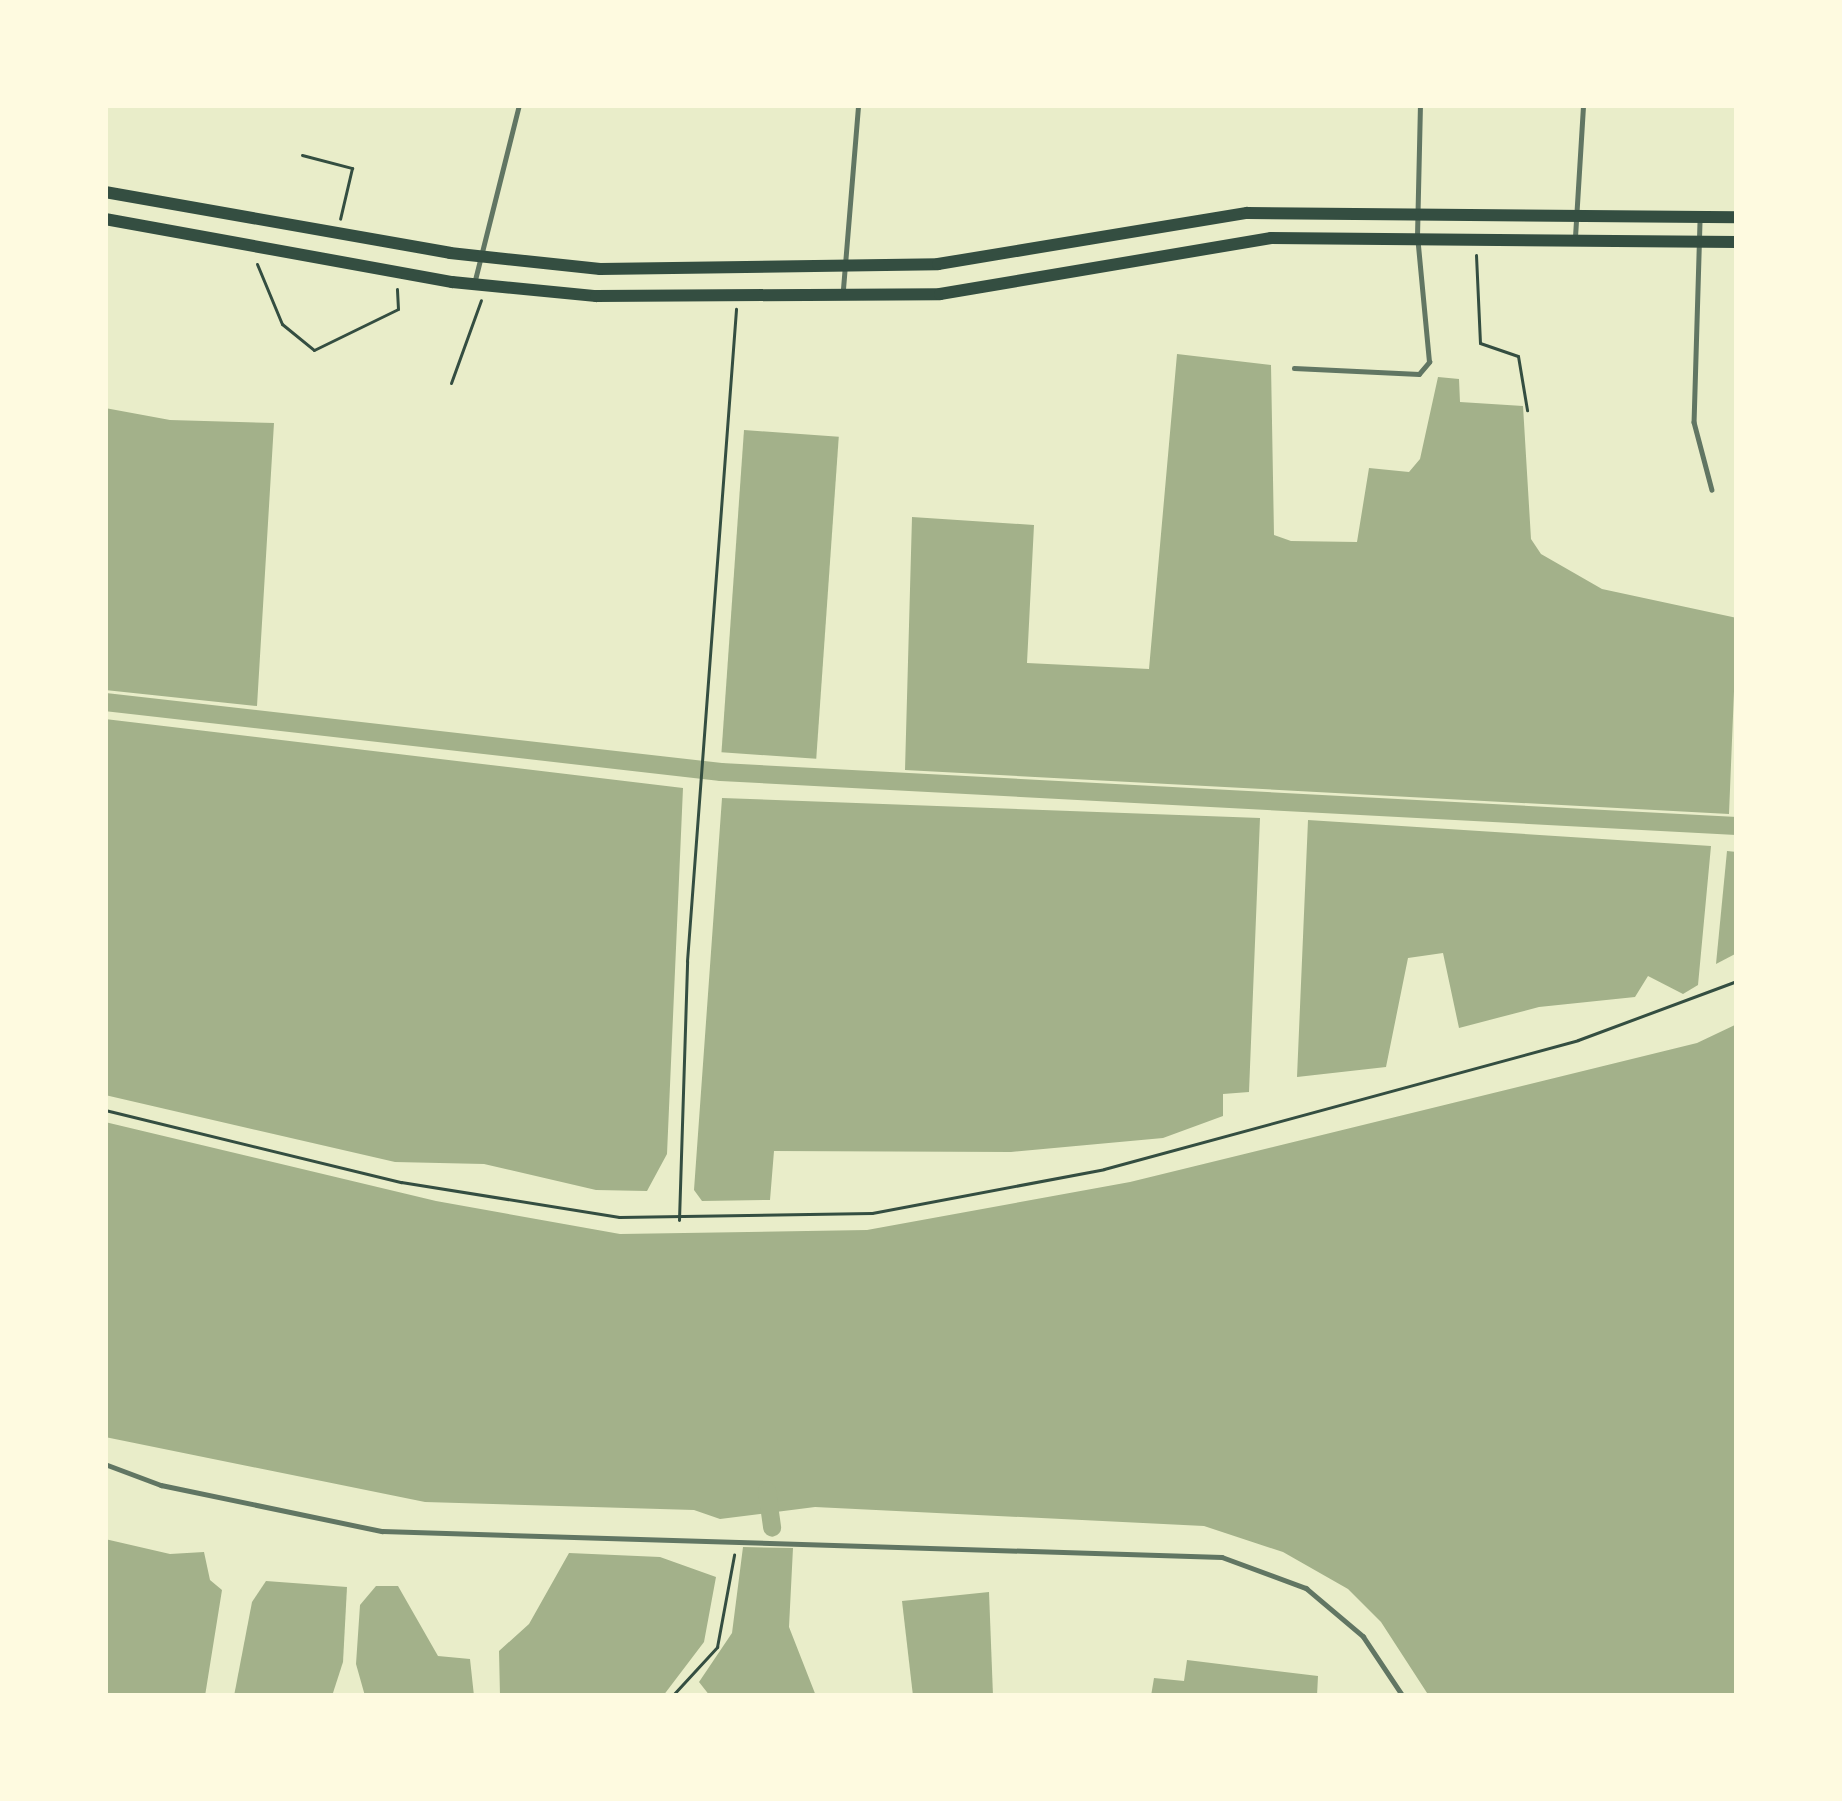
<!DOCTYPE html>
<html>
<head>
<meta charset="utf-8">
<style>
	body { margin:0 }
	#map { position:relative; width:1842px; height:1801px; overflow:hidden; background:#e9edc9; font-family:"Source Serif 4",serif }
	div>[style] { position:absolute }
	.water>* { inset:0; background:#a3b18a; transform-origin:0 0 }
	.canal>* { height:18px; margin:-9px; padding:0 9px; transform-origin:9px; border-radius:9px; background:#a3b18a }
	.path>* { height:3px; margin:-1.5px; padding:0 1.5px; transform-origin:1.5px; border-radius:1.5px; background:#344e41 }
	.service>* { height:4.5px; margin:-2.25px; padding:0 2.25px; transform-origin:2.25px; border-radius:2.25px; background:#617663 }
	.primary>* { height:12px; margin:-6px; padding:0 6px; transform-origin:6px; border-radius:6px; background:#344e41 }
	span { translate:-50% -50%; white-space:nowrap; text-align:center; line-height:1.15; -webkit-text-stroke:12px #fefae0; paint-order:stroke }
	.frame { position:absolute; inset:0; border:108px solid #fefae0; pointer-events:none }
</style>
</head>
<body>
<div id="map">
	<div class="water">
		<div style="clip-path:polygon(1177px 354px,1271px 365px,1274px 535px,1291px 541px,1357px 542px,1369px 468px,1409px 472px,1420px 459px,1438px 377px,1459px 379px,1460px 402px,1523px 406px,1531px 539px,1541px 554px,1602px 589px,1737px 618px,1729px 814px,905px 770px,912px 517px,1034px 525px,1027px 663px,1149px 669px)"></div>
		<div style="clip-path:polygon(105px 408px,170px 420px,274px 423px,257px 706px,105px 690px)"></div>
		<div style="left:744px;top:430px;width:95px;height:323px;rotate:4deg"></div>
		<div style="clip-path:polygon(105px 719px,683px 788px,667px 1154px,647px 1191px,596px 1190px,484px 1164px,395px 1162px,105px 1095px)"></div>
		<div style="clip-path:polygon(722px 798px,1260px 818px,1249px 1092px,1223px 1094px,1223px 1116px,1163px 1138px,1011px 1152px,774px 1151px,770px 1200px,702px 1201px,694px 1190px)"></div>
		<div style="clip-path:polygon(1308px 820px,1711px 846px,1698px 985px,1683px 994px,1648px 976px,1635px 997px,1539px 1007px,1459px 1028px,1443px 953px,1408px 958px,1386px 1067px,1297px 1077px)"></div>
		<div style="clip-path:polygon(1727px 851px,1737px 852px,1737px 953px,1716px 964px)"></div>
		<div style="clip-path:polygon(1737px 1024px,1737px 1696px,1429px 1696px,1381px 1622px,1348px 1589px,1283px 1552px,1204px 1526px,815px 1507px,720px 1519px,694px 1510px,425px 1502px,105px 1437px,105px 1122px,436px 1201px,620px 1234px,867px 1230px,1130px 1182px,1697px 1043px)"></div>
		<div style="clip-path:polygon(105px 1539px,170px 1554px,204px 1552px,210px 1580px,222px 1590px,205px 1696px,105px 1696px)"></div>
		<div style="clip-path:polygon(743px 1547px,793px 1548px,789px 1627px,816px 1696px,710px 1696px,699px 1682px,732px 1633px)"></div>
		<div style="clip-path:polygon(569px 1553px,660px 1557px,716px 1577px,704px 1642px,663px 1696px,500px 1696px,499px 1651px,529px 1624px)"></div>
		<div style="clip-path:polygon(266px 1581px,347px 1587px,343px 1662px,332px 1696px,234px 1696px,252px 1602px)"></div>
		<div style="clip-path:polygon(376px 1586px,398px 1586px,438px 1656px,470px 1659px,474px 1696px,365px 1696px,356px 1664px,360px 1605px)"></div>
		<div style="clip-path:polygon(989px 1592px,993px 1696px,913px 1696px,902px 1601px)"></div>
		<div style="clip-path:polygon(1187px 1660px,1318px 1676px,1317px 1696px,1151px 1696px,1154px 1678px,1184px 1681px)"></div>
	</div>
	<div class="canal">
		<div style="left:105px;top:702px;width:620px;rotate:6.48deg"></div>
		<div style="left:721px;top:772px;width:1017px;rotate:3.04deg"></div>
		<div style="left:767px;top:1491px;width:37px;rotate:82deg"></div>
	</div>
	<div class="path">
		<div style="left:302px;top:155px;width:52px;rotate:14.6deg"></div>
		<div style="left:352px;top:168px;width:52px;rotate:103.2deg"></div>
		<div style="left:1476px;top:255px;width:88px;rotate:87.4deg"></div>
		<div style="left:1480px;top:343px;width:40px;rotate:18.9deg"></div>
		<div style="left:1518px;top:356px;width:55px;rotate:80.5deg"></div>
		<div style="left:257px;top:264px;width:65px;rotate:67.4deg"></div>
		<div style="left:282px;top:324px;width:41px;rotate:39.1deg"></div>
		<div style="left:314px;top:350px;width:93px;rotate:-26deg"></div>
		<div style="left:398px;top:309px;width:20px;rotate:-93deg"></div>
		<div style="left:451px;top:383px;width:88px;rotate:-70.1deg"></div>
		<div style="left:105px;top:1110px;width:305px;rotate:13.7deg"></div>
		<div style="left:401px;top:1182px;width:221px;rotate:9.1deg"></div>
		<div style="left:619px;top:1217px;width:253px;rotate:-0.9deg"></div>
		<div style="left:872px;top:1213px;width:236px;rotate:-10.7deg"></div>
		<div style="left:1104px;top:1169px;width:491px;rotate:-15.2deg"></div>
		<div style="left:1578px;top:1040px;width:170px;rotate:-20.4deg"></div>
		<div style="left:679px;top:1220px;width:259px;rotate:-88.2deg"></div>
		<div style="left:687px;top:961px;width:654px;rotate:-85.7deg"></div>
		<div style="left:672px;top:1696px;width:67px;rotate:-47.4deg"></div>
		<div style="left:717px;top:1647px;width:94px;rotate:-79.5deg"></div>
	</div>
	<div class="service">
		<div style="left:1700px;top:222px;width:200px;rotate:91.7deg"></div>
		<div style="left:1694px;top:422px;width:70px;rotate:75.2deg"></div>
		<div style="left:1575px;top:237px;width:132px;rotate:-86.5deg"></div>
		<div style="left:475px;top:280px;width:180px;rotate:-75.9deg"></div>
		<div style="left:843px;top:289px;width:185px;rotate:-85.3deg"></div>
		<div style="left:1294px;top:368px;width:125px;rotate:2.7deg"></div>
		<div style="left:1419px;top:374px;width:16px;rotate:-50deg"></div>
		<div style="left:1429px;top:362px;width:127px;rotate:-95.4deg"></div>
		<div style="left:1417px;top:236px;width:131px;rotate:-88.7deg"></div>
		<div style="left:105px;top:1464px;width:60px;rotate:20.6deg"></div>
		<div style="left:161px;top:1485px;width:226px;rotate:11.8deg"></div>
		<div style="left:382px;top:1531px;width:840px;rotate:1.77deg"></div>
		<div style="left:1222px;top:1557px;width:90px;rotate:20.3deg"></div>
		<div style="left:1306px;top:1588px;width:75px;rotate:40.1deg"></div>
		<div style="left:1363px;top:1636px;width:72px;rotate:56.3deg"></div>
	</div>
	<div class="primary">
		<div style="left:105px;top:192px;width:350px;rotate:10deg"></div>
		<div style="left:450px;top:253px;width:151px;rotate:6.1deg"></div>
		<div style="left:600px;top:269px;width:338px;rotate:-0.8deg"></div>
		<div style="left:938px;top:264px;width:313px;rotate:-9.4deg"></div>
		<div style="left:1247px;top:213px;width:490px;rotate:0.5deg"></div>
		<div style="left:105px;top:219px;width:353px;rotate:10.3deg"></div>
		<div style="left:452px;top:282px;width:145px;rotate:5.6deg"></div>
		<div style="left:596px;top:296px;width:344px;rotate:-0.3deg"></div>
		<div style="left:940px;top:294px;width:336px;rotate:-9.6deg"></div>
		<div style="left:1271px;top:238px;width:466px;rotate:0.5deg"></div>
	</div>
	<div class="frame"></div>
</div>
</body>
</html>
